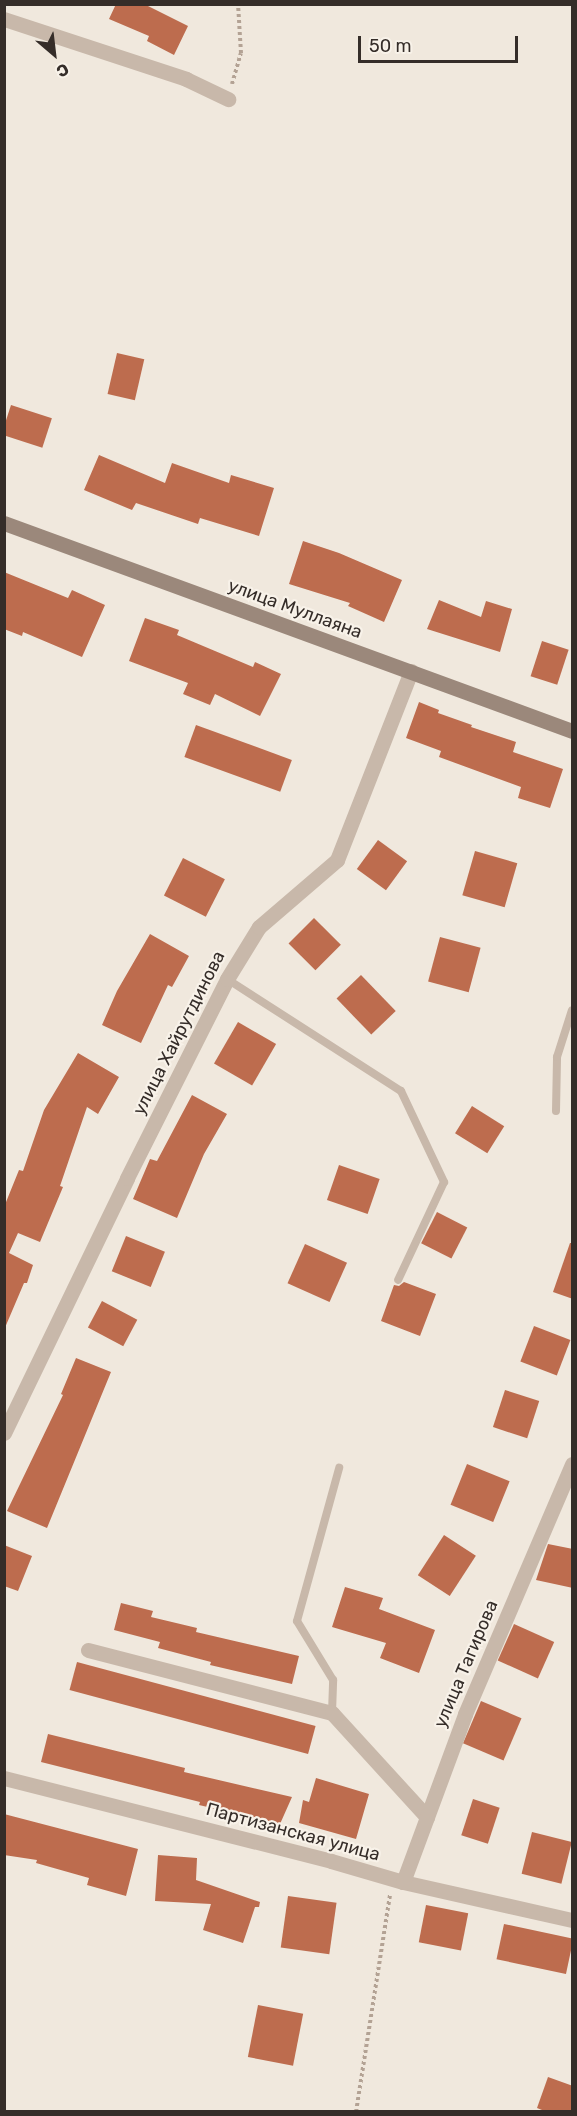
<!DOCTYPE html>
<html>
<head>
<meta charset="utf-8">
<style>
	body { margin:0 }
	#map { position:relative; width:577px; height:2116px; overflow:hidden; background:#f0e8dd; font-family:Rubik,sans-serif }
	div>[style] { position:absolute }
	.building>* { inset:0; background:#bd6c4e; transform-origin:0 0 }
	.path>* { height:4px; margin-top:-2px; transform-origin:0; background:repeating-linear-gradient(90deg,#b3a294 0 3px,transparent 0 6px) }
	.lane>* { height:8px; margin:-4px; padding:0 4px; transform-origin:4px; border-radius:4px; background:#c8b8aa }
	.street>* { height:15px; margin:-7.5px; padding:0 7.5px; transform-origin:7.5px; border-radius:7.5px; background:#c8b8aa }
	.secondary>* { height:15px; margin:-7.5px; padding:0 7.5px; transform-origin:7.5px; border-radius:7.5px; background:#9b887b }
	span { translate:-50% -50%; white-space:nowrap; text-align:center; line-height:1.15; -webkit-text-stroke:4.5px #f8f2e9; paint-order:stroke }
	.street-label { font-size:18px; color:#352d29 }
	.frame { position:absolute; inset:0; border:6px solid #352d29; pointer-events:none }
	.north { position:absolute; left:24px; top:24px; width:60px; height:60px; -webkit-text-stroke:4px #f8f2e9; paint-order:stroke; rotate:152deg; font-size:16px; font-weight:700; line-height:24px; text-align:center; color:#352d29 }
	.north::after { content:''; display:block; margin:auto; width:21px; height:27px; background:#352d29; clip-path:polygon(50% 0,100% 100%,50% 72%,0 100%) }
	.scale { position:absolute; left:358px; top:36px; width:160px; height:27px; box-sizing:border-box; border:3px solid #352d29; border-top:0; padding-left:8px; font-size:18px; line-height:21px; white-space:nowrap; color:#352d29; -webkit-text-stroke:4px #f8f2e9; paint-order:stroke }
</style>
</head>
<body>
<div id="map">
	<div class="building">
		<div style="clip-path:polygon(116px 4px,144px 4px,188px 26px,174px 55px,147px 41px,149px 36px,109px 19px)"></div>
		<div style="left:117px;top:353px;width:28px;height:42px;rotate:13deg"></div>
		<div style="left:11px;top:405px;width:43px;height:31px;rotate:18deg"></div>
		<div style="clip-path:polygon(99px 455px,165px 483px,172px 463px,229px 483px,231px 475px,274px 488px,259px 536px,200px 518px,198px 524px,136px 503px,132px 510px,84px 490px)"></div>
		<div style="clip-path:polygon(303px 541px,339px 553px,402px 580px,384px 622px,348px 606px,350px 603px,289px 584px)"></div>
		<div style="clip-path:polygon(4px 572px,68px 598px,72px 590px,105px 605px,82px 657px,23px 632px,22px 636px,4px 629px)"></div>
		<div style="clip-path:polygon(439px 600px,481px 617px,486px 601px,512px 609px,500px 652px,427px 629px)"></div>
		<div style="clip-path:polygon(145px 618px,179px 630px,177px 635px,253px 667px,255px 662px,281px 674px,260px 716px,215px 694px,210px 705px,183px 694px,188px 683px,129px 661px)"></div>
		<div style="left:542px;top:641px;width:28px;height:37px;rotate:18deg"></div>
		<div style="clip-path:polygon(419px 702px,439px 710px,438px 713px,472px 725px,471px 727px,516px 742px,513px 752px,563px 769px,550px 808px,518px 798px,521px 787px,439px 757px,441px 751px,406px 738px)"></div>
		<div style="left:196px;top:725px;width:102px;height:34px;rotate:20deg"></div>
		<div style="left:378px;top:840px;width:36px;height:36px;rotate:36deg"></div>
		<div style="left:475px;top:851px;width:44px;height:46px;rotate:16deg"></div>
		<div style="left:183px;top:858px;width:47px;height:42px;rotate:27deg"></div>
		<div style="left:314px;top:918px;width:38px;height:36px;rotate:45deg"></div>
		<div style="clip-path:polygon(150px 934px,189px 956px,172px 987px,168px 985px,141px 1043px,102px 1025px,117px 991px)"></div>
		<div style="left:440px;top:937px;width:42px;height:46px;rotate:15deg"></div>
		<div style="left:361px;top:975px;width:50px;height:34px;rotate:46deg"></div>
		<div style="left:238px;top:1022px;width:44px;height:48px;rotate:30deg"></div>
		<div style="clip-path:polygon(78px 1053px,119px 1077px,98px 1114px,87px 1107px,60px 1186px,63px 1187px,40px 1242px,18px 1233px,9px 1253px,33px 1265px,27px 1283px,24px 1283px,4px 1330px,4px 1207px,19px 1170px,23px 1171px,44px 1110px)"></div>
		<div style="clip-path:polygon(192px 1095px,227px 1114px,204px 1154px,177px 1218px,133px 1199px,150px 1159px,157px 1161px)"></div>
		<div style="left:472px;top:1106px;width:38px;height:32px;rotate:32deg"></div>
		<div style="left:339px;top:1165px;width:43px;height:37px;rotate:19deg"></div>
		<div style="left:437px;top:1212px;width:34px;height:35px;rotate:27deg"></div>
		<div style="left:126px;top:1236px;width:42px;height:38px;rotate:22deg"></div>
		<div style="clip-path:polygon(570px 1243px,573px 1243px,573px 1299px,553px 1292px)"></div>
		<div style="left:305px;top:1244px;width:46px;height:43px;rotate:24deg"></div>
		<div style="clip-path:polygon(404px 1282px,436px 1294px,420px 1336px,381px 1321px,394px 1285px,399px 1286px)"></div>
		<div style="left:102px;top:1301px;width:40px;height:30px;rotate:28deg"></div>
		<div style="left:534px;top:1326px;width:39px;height:38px;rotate:21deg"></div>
		<div style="clip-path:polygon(76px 1358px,111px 1372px,47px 1528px,7px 1511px,63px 1395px,61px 1394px)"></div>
		<div style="left:505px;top:1390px;width:36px;height:39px;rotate:18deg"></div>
		<div style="left:467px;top:1464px;width:46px;height:44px;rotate:22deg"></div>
		<div style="left:444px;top:1535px;width:38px;height:48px;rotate:33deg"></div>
		<div style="clip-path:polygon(548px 1544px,573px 1549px,573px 1588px,536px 1580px)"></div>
		<div style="clip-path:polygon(4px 1545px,32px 1556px,18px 1591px,4px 1586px)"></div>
		<div style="clip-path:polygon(345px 1587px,383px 1598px,379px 1609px,435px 1630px,419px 1673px,380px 1658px,386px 1643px,332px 1627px)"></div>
		<div style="clip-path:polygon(121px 1603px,153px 1611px,151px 1617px,197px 1628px,196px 1632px,299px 1656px,292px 1684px,210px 1665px,211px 1662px,158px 1648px,160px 1642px,114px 1630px)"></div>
		<div style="left:514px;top:1624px;width:44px;height:40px;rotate:24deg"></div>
		<div style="left:77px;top:1662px;width:247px;height:29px;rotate:15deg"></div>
		<div style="left:481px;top:1701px;width:44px;height:46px;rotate:23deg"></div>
		<div style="clip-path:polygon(48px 1734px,185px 1768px,184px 1772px,292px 1797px,280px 1824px,199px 1805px,200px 1802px,41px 1762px)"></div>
		<div style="clip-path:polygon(316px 1778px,369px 1794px,356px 1839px,299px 1823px,303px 1800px,309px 1802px)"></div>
		<div style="left:473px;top:1799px;width:28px;height:38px;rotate:18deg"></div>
		<div style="clip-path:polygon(4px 1814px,138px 1849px,126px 1896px,87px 1885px,89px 1878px,36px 1863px,37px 1860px,4px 1855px)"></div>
		<div style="left:532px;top:1832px;width:41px;height:43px;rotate:14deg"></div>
		<div style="clip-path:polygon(158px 1855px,197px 1858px,196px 1880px,260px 1902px,259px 1907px,255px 1907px,243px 1943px,203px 1930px,211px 1904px,155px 1901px)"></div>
		<div style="left:288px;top:1896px;width:49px;height:52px;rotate:8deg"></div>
		<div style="left:426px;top:1905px;width:43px;height:38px;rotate:11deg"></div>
		<div style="left:504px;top:1924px;width:71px;height:36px;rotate:12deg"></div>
		<div style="left:258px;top:2005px;width:46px;height:53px;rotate:11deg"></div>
		<div style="clip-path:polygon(548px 2077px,573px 2086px,573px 2112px,547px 2112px,537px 2108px)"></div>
	</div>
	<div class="path">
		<div style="left:232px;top:84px;width:32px;rotate:-74deg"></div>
		<div style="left:241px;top:53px;width:49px;rotate:-93.5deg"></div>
		<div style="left:356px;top:2112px;width:220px;rotate:-81.1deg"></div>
	</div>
	<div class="lane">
		<div style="left:227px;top:979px;width:207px;rotate:32.8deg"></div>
		<div style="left:401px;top:1091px;width:101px;rotate:64.7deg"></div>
		<div style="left:444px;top:1182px;width:108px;rotate:115.1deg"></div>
		<div style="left:556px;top:1111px;width:54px;rotate:-88.9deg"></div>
		<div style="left:557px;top:1057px;width:49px;rotate:-72.3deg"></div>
		<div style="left:332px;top:1713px;width:33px;rotate:-88deg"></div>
		<div style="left:333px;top:1680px;width:69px;rotate:-121.4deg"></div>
		<div style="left:297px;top:1621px;width:159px;rotate:-74.6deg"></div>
	</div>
	<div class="street">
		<div style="left:4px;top:19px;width:192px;rotate:18.2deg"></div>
		<div style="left:186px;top:79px;width:47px;rotate:25.5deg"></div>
		<div style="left:4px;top:1433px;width:283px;rotate:-64.2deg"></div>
		<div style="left:127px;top:1178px;width:223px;rotate:-63.3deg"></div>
		<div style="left:227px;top:979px;width:61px;rotate:-58.4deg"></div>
		<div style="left:259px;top:927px;width:103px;rotate:-40.7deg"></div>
		<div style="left:337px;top:860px;width:203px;rotate:-68.6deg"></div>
		<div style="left:88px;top:1650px;width:252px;rotate:14.5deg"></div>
		<div style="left:332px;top:1713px;width:141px;rotate:47.6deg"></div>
		<div style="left:4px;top:1778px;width:337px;rotate:14.2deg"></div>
		<div style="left:331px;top:1861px;width:75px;rotate:16.3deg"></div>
		<div style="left:403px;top:1882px;width:173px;rotate:12.7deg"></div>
		<div style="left:403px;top:1882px;width:179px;rotate:-69.7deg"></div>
		<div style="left:465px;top:1714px;width:272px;rotate:-66.8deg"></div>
	</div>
	<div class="secondary">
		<div style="left:4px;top:523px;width:605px;rotate:20.11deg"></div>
	</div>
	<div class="street-label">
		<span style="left:295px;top:609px;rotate:20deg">улица Муллаяна</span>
		<span style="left:179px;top:1033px;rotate:-63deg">улица Хайрутдинова</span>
		<span style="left:466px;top:1664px;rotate:-67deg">улица Тагирова</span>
		<span style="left:293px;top:1832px;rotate:15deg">Партизанская улица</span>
	</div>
	<div class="frame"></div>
	<div class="north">С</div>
	<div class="scale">50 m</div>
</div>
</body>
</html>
